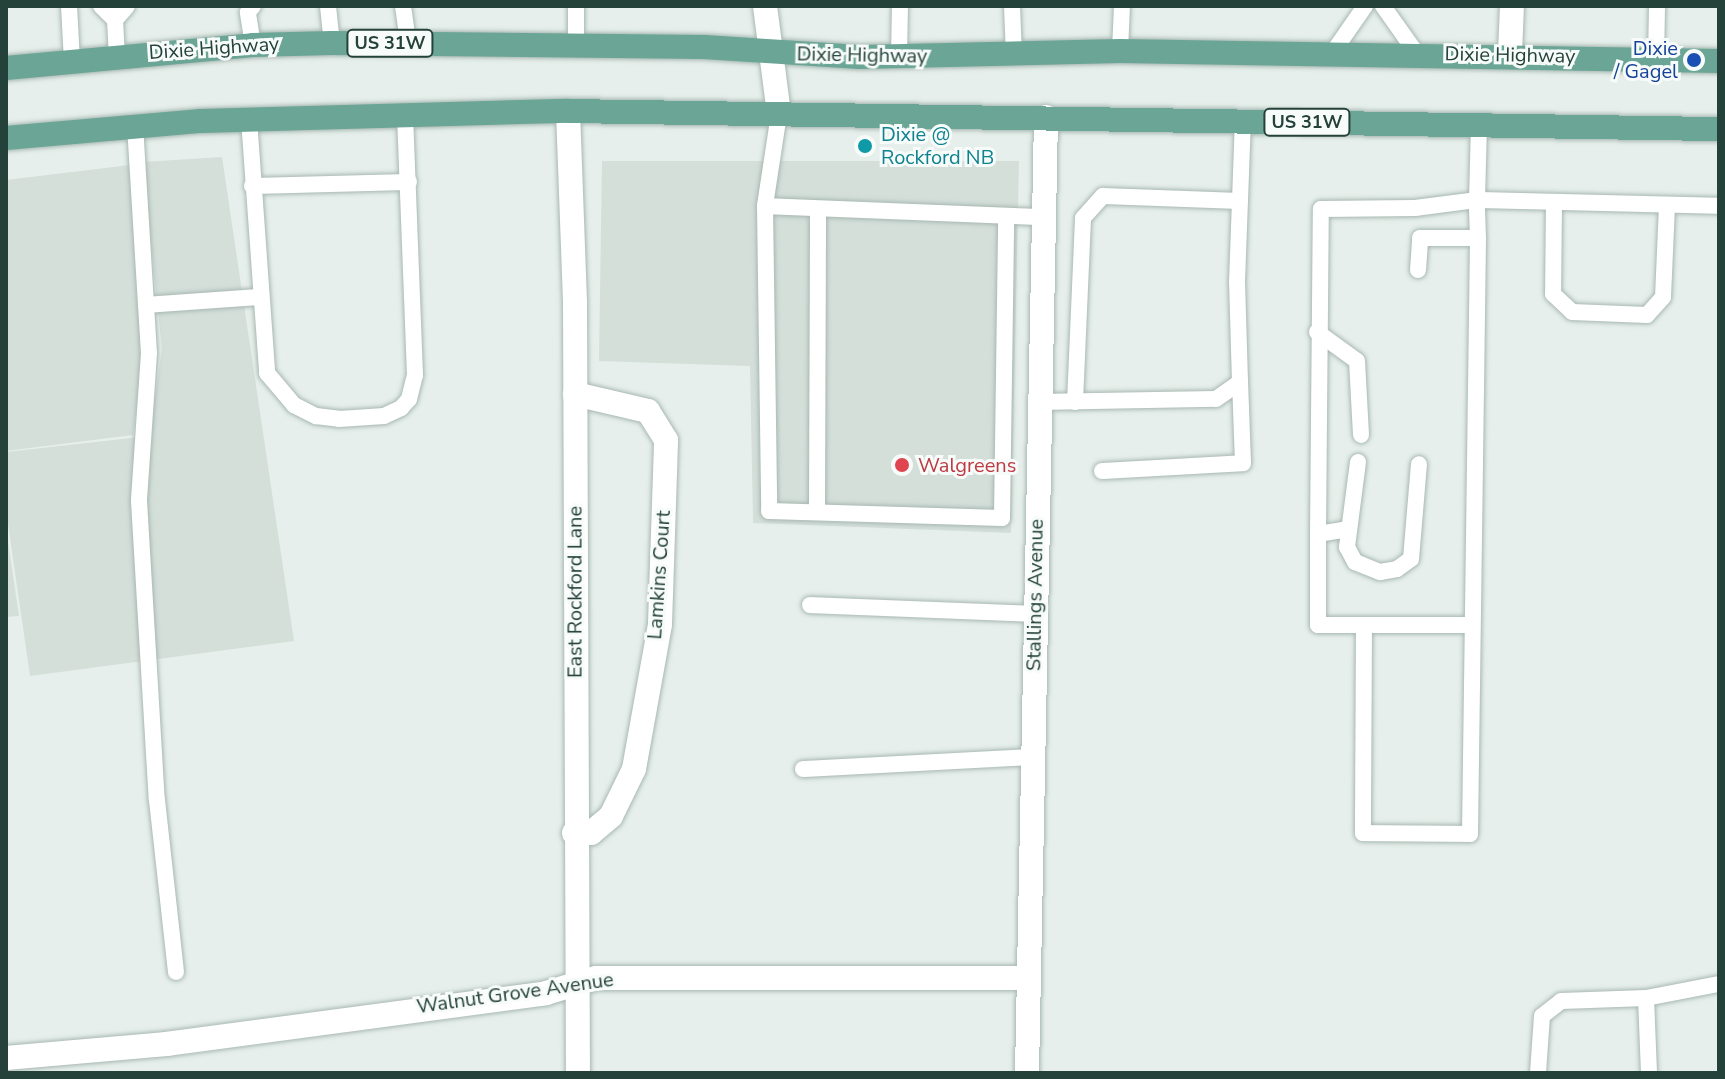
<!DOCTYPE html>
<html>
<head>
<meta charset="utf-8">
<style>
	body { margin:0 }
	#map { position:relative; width:1725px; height:1079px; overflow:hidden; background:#e6efeb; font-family:"Nunito Sans",sans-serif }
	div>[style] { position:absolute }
	.built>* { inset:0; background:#d4dfda }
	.roads { filter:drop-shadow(0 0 2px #a8b8b2) drop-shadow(0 0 2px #a8b8b2) }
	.service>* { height:16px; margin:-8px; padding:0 8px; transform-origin:8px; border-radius:8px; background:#fff }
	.minor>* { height:24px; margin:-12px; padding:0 12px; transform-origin:12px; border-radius:12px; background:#fff }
	.secondary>* { height:24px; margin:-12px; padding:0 12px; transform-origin:12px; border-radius:12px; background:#fff }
	.primary>* { height:24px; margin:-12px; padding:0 12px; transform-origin:12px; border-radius:12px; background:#6aa596 }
	.dots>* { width:22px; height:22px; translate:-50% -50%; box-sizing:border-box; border:4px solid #f7fbf9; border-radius:50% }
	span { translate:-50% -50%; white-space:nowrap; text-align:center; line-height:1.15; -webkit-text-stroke:6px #f7fbf9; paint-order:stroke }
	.shield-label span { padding:2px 6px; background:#f7fbf9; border:2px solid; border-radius:6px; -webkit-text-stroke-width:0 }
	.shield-label { font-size:18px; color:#24423a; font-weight:700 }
	.street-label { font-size:20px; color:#24423a }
	.transit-label { font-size:20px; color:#164399 }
	.right { translate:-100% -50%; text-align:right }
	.culture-label { font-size:20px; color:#0d838f }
	.left { translate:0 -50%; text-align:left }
	.health-label { font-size:20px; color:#be3a42 }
	.frame { position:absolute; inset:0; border:8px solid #24423a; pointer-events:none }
</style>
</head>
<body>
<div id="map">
	<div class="built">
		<div style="clip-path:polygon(222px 157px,294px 641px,30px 676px,6px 510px,6px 452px,149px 436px,162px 350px,143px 162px)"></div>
		<div style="clip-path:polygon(602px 161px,1019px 161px,1011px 533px,753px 523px,750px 366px,599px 361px)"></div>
		<div style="clip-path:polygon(130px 165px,144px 350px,133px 435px,6px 451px,6px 180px)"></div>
		<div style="clip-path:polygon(6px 528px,19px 616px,6px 617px)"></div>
	</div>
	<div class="roads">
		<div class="service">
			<div style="left:69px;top:6px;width:55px;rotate:86.9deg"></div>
			<div style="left:101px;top:6px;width:20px;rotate:45deg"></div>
			<div style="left:115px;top:20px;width:35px;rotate:87deg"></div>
			<div style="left:328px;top:6px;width:37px;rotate:84deg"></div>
			<div style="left:403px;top:6px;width:37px;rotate:82deg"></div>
			<div style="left:576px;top:6px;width:40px;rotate:90deg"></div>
			<div style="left:1012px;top:6px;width:49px;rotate:87.7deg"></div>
			<div style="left:1383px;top:6px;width:59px;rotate:54.7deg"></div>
			<div style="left:115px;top:20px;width:18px;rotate:-49deg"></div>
			<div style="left:253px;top:45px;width:33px;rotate:-99deg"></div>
			<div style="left:248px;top:12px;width:8px;rotate:-50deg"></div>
			<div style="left:1120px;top:51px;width:45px;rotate:-87.5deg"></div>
			<div style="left:1331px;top:55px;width:60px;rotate:-55.2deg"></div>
			<div style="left:899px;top:57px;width:51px;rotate:-88.9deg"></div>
			<div style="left:1656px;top:59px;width:53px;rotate:-88.9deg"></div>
			<div style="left:779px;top:114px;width:93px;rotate:98.7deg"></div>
			<div style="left:765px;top:206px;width:305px;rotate:89.2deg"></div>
			<div style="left:769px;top:511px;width:233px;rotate:1.7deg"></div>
			<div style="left:1002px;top:518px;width:302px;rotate:-89.2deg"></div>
			<div style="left:249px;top:119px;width:255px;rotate:85.9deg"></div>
			<div style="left:267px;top:373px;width:42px;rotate:49.8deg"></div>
			<div style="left:294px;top:405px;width:25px;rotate:27deg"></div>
			<div style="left:316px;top:416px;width:23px;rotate:7deg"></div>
			<div style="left:339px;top:419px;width:45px;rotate:-3.8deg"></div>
			<div style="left:384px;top:416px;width:19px;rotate:-25deg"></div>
			<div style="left:401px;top:408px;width:12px;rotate:-48deg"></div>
			<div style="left:409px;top:399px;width:25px;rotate:-76deg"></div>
			<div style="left:415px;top:375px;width:260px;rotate:-92.2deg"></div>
			<div style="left:135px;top:125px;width:228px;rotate:86.5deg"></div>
			<div style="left:149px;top:353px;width:148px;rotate:93.9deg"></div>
			<div style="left:139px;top:501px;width:300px;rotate:86.6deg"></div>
			<div style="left:157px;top:800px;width:173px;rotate:83.7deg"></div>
			<div style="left:252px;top:186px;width:157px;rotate:-1.5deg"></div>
			<div style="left:1554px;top:203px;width:91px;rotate:90.6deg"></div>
			<div style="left:1553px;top:294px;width:26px;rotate:43deg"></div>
			<div style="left:1572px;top:312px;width:75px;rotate:2.3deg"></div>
			<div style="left:1647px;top:315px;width:24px;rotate:-48deg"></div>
			<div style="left:1663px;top:297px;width:92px;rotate:-87.5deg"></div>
			<div style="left:765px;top:206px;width:278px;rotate:2.3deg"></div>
			<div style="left:1418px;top:270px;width:32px;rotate:-86deg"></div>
			<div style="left:1420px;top:238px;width:58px"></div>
			<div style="left:146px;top:305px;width:112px;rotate:-4.1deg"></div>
			<div style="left:1317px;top:332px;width:49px;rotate:35.9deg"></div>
			<div style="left:1357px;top:361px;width:74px;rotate:86.9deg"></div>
			<div style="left:1037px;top:402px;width:179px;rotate:-1deg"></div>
			<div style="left:1216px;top:399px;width:29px;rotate:-35deg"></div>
			<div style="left:1240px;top:382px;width:100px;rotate:-91.7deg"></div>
			<div style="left:1237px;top:282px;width:161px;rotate:-87.9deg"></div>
			<div style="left:1075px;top:402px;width:184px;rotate:-87.5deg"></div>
			<div style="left:1083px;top:218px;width:30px;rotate:-48deg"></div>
			<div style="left:1103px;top:196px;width:137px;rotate:2.1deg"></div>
			<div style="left:1358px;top:462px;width:86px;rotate:97.4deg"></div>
			<div style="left:1347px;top:547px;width:17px;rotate:62deg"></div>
			<div style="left:1355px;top:562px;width:27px;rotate:22deg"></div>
			<div style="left:1380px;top:572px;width:17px;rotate:-10deg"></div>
			<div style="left:1397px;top:569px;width:17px;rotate:-36deg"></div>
			<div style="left:1411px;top:559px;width:95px;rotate:-85.2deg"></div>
			<div style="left:1102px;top:471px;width:141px;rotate:-3.2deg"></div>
			<div style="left:1243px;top:463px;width:81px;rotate:-92.1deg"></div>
			<div style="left:817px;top:512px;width:303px;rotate:-89.8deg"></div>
			<div style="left:1349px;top:529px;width:31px;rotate:171deg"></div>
			<div style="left:1318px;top:534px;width:91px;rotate:90deg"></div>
			<div style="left:1318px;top:625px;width:46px"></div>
			<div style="left:1318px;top:534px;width:325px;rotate:-89.5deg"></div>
			<div style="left:1321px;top:209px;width:94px;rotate:-0.6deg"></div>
			<div style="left:1415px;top:208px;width:63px;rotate:-7.4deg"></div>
			<div style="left:1477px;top:200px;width:76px;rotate:-88.5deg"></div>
			<div style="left:810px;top:605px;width:225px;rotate:2.3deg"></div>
			<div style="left:1472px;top:625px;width:108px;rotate:180deg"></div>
			<div style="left:1364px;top:625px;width:208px;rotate:90.3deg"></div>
			<div style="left:1363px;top:833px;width:107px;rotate:0.5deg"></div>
			<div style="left:1470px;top:834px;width:596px;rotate:-89.23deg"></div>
			<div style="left:1478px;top:238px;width:38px;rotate:-92deg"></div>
			<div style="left:1477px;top:200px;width:242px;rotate:1.4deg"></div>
			<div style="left:803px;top:769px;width:230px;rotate:-3deg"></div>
			<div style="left:1646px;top:998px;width:75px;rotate:87.7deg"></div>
			<div style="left:1538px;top:1073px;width:57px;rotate:-86deg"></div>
			<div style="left:1542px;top:1016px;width:24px;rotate:-38deg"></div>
			<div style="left:1561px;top:1001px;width:85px;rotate:-2deg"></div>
			<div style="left:1646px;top:998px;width:74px;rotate:-10.9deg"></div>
		</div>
		<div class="minor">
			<div style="left:1510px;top:53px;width:47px;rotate:-87.6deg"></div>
			<div style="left:568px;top:111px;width:191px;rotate:87.9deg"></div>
			<div style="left:575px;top:302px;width:771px;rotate:89.78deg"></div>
			<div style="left:574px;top:833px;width:17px"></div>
			<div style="left:591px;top:833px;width:26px;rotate:-40deg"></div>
			<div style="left:611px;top:816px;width:52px;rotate:-63.9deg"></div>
			<div style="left:634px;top:769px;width:147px;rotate:-79.8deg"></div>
			<div style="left:660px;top:624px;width:184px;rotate:-88.1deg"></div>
			<div style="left:666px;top:440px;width:34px;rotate:-122deg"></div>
			<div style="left:648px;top:411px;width:75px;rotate:-166.9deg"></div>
			<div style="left:6px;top:1058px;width:161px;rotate:-5deg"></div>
			<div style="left:166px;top:1044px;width:383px;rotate:-7.6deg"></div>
			<div style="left:546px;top:993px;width:52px;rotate:-16.7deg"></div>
			<div style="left:596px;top:978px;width:431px"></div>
			<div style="left:1027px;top:1073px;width:956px;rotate:-88.86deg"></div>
		</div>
		<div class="secondary">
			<div style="left:765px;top:6px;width:109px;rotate:82.6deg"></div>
		</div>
		<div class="primary">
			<div style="left:6px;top:68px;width:248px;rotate:-5.3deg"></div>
			<div style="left:253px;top:45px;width:79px;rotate:-1.5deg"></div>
			<div style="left:332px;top:43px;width:372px;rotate:0.6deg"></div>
			<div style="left:704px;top:47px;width:156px;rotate:3.7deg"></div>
			<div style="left:860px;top:57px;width:260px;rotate:-1.3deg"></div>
			<div style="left:1120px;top:51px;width:599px;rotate:0.96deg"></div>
			<div style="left:6px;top:138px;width:196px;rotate:-5deg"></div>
			<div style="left:201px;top:121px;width:367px;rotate:-1.6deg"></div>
			<div style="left:568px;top:111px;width:1151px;rotate:0.9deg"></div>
		</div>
	</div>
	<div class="dots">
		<div style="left:1694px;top:60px;background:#1a4fb4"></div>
		<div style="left:865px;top:146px;background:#0f9aa8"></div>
		<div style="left:902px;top:465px;background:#e0444e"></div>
	</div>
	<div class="shield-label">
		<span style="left:390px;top:43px">US 31W</span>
		<span style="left:1307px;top:122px">US 31W</span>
	</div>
	<div class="street-label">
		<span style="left:214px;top:48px;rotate:-4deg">Dixie Highway</span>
		<span style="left:862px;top:55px;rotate:1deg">Dixie Highway</span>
		<span style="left:1510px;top:55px;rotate:1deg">Dixie Highway</span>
		<span style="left:659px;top:575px;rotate:-86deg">Lamkins Court</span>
		<span style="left:575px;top:592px;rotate:-90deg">East Rockford Lane</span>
		<span style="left:1035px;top:595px;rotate:-89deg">Stallings Avenue</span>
		<span style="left:515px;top:993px;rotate:-8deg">Walnut Grove Avenue</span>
	</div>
	<div class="transit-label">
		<span class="right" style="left:1678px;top:60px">Dixie<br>/ Gagel</span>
	</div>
	<div class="culture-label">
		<span class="left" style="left:881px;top:146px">Dixie @<br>Rockford NB</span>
	</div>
	<div class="health-label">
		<span class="left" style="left:918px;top:465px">Walgreens</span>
	</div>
	<div class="frame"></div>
</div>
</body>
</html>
